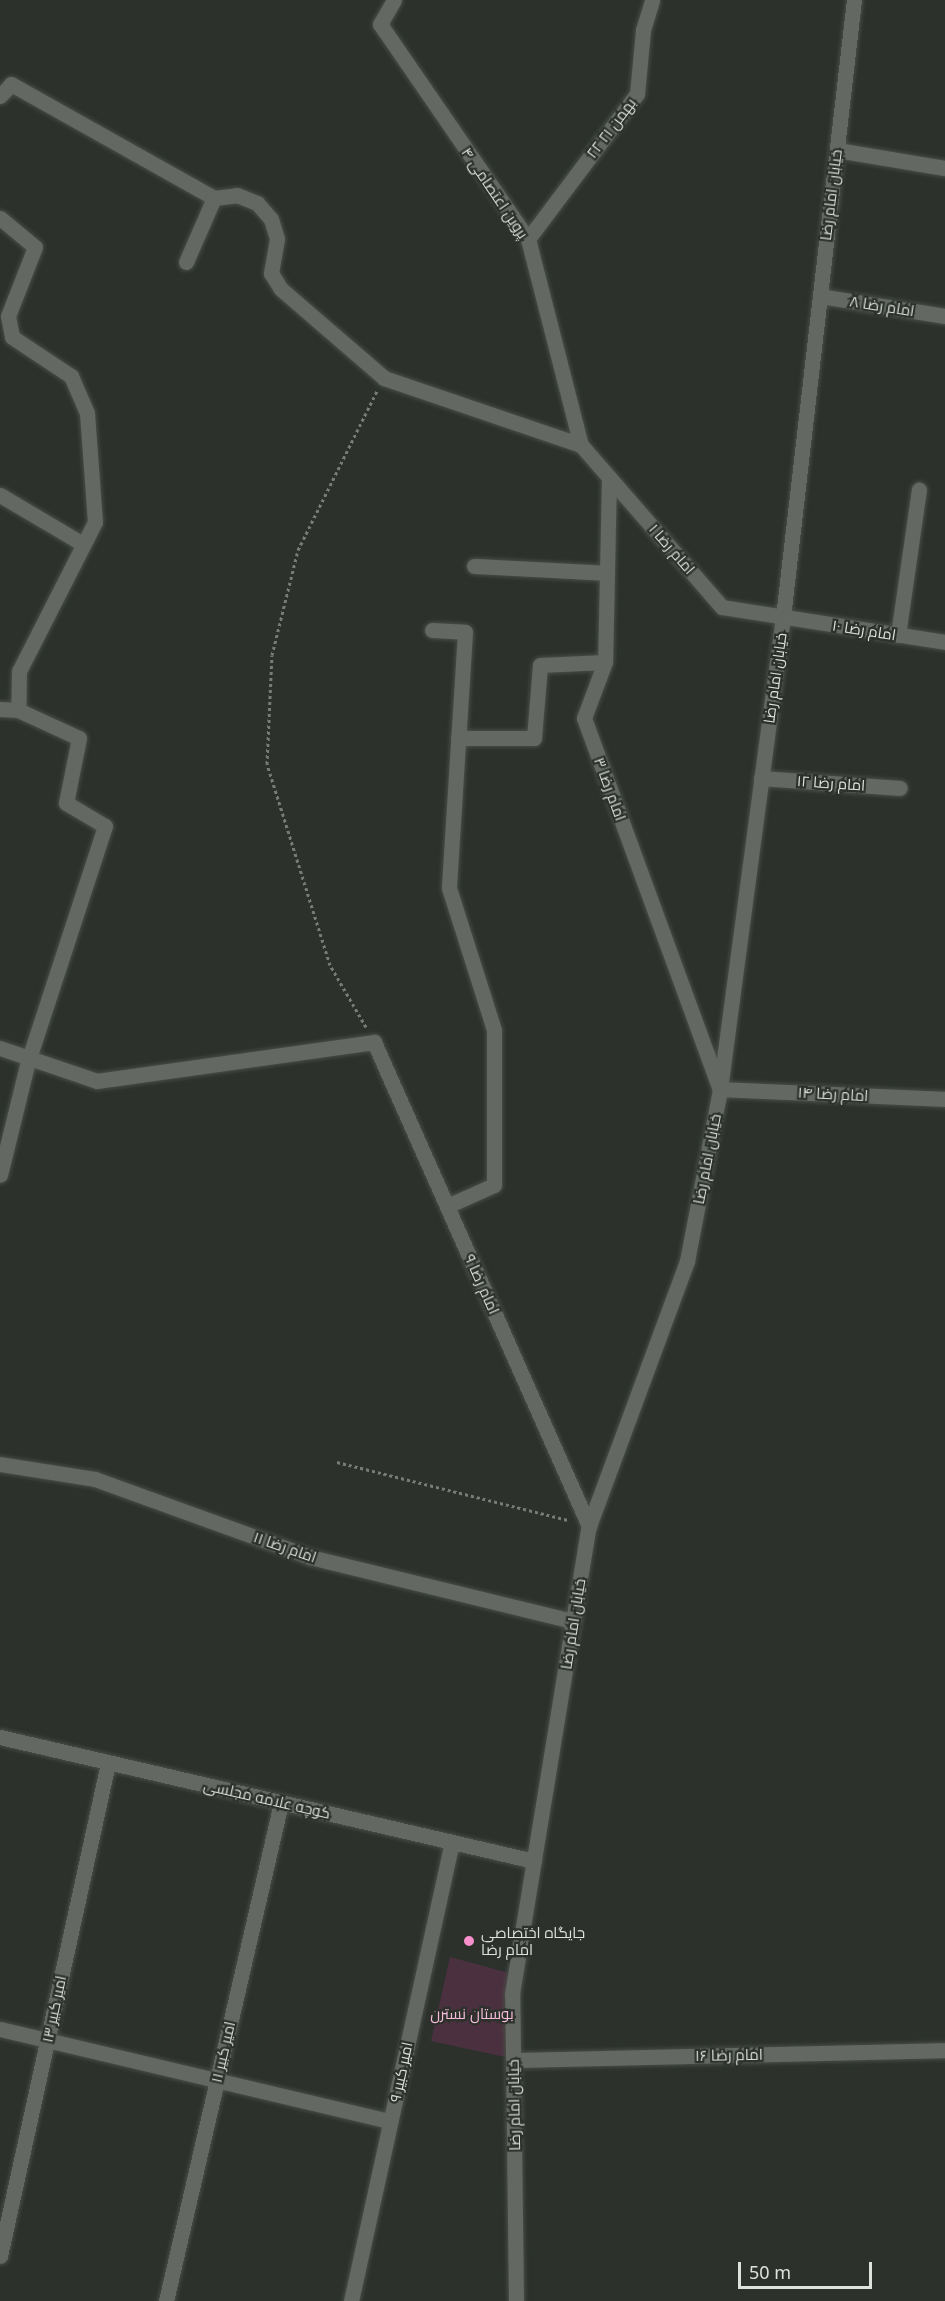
<!DOCTYPE html>
<html>
<head>
<meta charset="utf-8">
<style>
	body { margin:0 }
	#map { position:relative; width:945px; height:2301px; overflow:hidden; background:#2c312c; font-family:"Noto Sans",Cairo,sans-serif }
	div>[style] { position:absolute }
	.green>* { inset:0; background:#4b313f }
	.path>* { height:3px; margin-top:-1.5px; transform-origin:0; background:repeating-linear-gradient(90deg,#787c78 0 3px,transparent 0 6px) }
	.roads { filter:drop-shadow(0 0 2px #494d48) drop-shadow(0 0 2px #494d48) }
	.minor>* { height:15px; margin:-7.5px; padding:0 7.5px; transform-origin:7.5px; border-radius:7.5px; background:#636962 }
	.dots>* { width:16px; height:16px; translate:-50% -50%; box-sizing:border-box; border:3px solid #2c312c; border-radius:50% }
	span { translate:-50% -50%; white-space:nowrap; text-align:center; line-height:1.15; -webkit-text-stroke:4.5px #2c312c; paint-order:stroke }
	.street-label { font-size:15px; color:#dee1dd }
	.poi-label { font-size:15px; color:#dee1dd }
	.left { translate:0 -50%; text-align:left }
	.park-label { font-size:15px; color:#f7bddb }
	.scale { position:absolute; left:738px; top:2262px; width:134px; height:27px; box-sizing:border-box; border:3px solid #dee1dd; border-top:0; padding-left:8px; font-size:18px; line-height:21px; white-space:nowrap; color:#dee1dd; -webkit-text-stroke:4px #2c312c; paint-order:stroke }
</style>
</head>
<body>
<div id="map">
	<div class="green">
		<div style="clip-path:polygon(450px 1957px,509px 1973px,505px 2057px,431px 2041px)"></div>
	</div>
	<div class="path">
		<div style="left:366px;top:1027px;width:72px;rotate:-120.1deg"></div>
		<div style="left:330px;top:965px;width:211px;rotate:-107.4deg"></div>
		<div style="left:267px;top:764px;width:109px;rotate:-87.4deg"></div>
		<div style="left:272px;top:655px;width:108px;rotate:-76.1deg"></div>
		<div style="left:298px;top:550px;width:178px;rotate:-63.6deg"></div>
		<div style="left:337px;top:1462px;width:238px;rotate:14.1deg"></div>
	</div>
	<div class="roads">
		<div class="minor">
			<div style="left:394px;top:0;width:28px;rotate:120deg"></div>
			<div style="left:380px;top:24px;width:261px;rotate:55.5deg"></div>
			<div style="left:528px;top:239px;width:213px;rotate:75.6deg"></div>
			<div style="left:581px;top:445px;width:215px;rotate:49deg"></div>
			<div style="left:722px;top:607px;width:226px;rotate:8.9deg"></div>
			<div style="left:0;top:96px;width:16px;rotate:-47deg"></div>
			<div style="left:11px;top:84px;width:233px;rotate:29.3deg"></div>
			<div style="left:214px;top:198px;width:23px;rotate:-7deg"></div>
			<div style="left:237px;top:195px;width:22px;rotate:22deg"></div>
			<div style="left:257px;top:203px;width:21px;rotate:49deg"></div>
			<div style="left:271px;top:219px;width:21px;rotate:73deg"></div>
			<div style="left:277px;top:239px;width:35px;rotate:100deg"></div>
			<div style="left:271px;top:273px;width:19px;rotate:58deg"></div>
			<div style="left:281px;top:289px;width:136px;rotate:40.8deg"></div>
			<div style="left:384px;top:378px;width:208px;rotate:18.8deg"></div>
			<div style="left:837px;top:150px;width:109px;rotate:9.5deg"></div>
			<div style="left:0;top:218px;width:45px;rotate:39.6deg"></div>
			<div style="left:35px;top:247px;width:74px;rotate:111.4deg"></div>
			<div style="left:8px;top:316px;width:21px;rotate:79deg"></div>
			<div style="left:12px;top:337px;width:71px;rotate:33.5deg"></div>
			<div style="left:71px;top:376px;width:40px;rotate:66.6deg"></div>
			<div style="left:87px;top:413px;width:109px;rotate:85.8deg"></div>
			<div style="left:95px;top:522px;width:167px;rotate:117deg"></div>
			<div style="left:19px;top:671px;width:39px;rotate:91deg"></div>
			<div style="left:528px;top:239px;width:181px;rotate:-53.1deg"></div>
			<div style="left:637px;top:94px;width:64px;rotate:-84.6deg"></div>
			<div style="left:643px;top:30px;width:31px;rotate:-73deg"></div>
			<div style="left:186px;top:262px;width:70px;rotate:-66.4deg"></div>
			<div style="left:820px;top:296px;width:127px;rotate:9.1deg"></div>
			<div style="left:609px;top:477px;width:185px;rotate:91.2deg"></div>
			<div style="left:605px;top:662px;width:60px;rotate:110.6deg"></div>
			<div style="left:584px;top:718px;width:395px;rotate:69.9deg"></div>
			<div style="left:720px;top:1089px;width:225px;rotate:2.5deg"></div>
			<div style="left:0;top:495px;width:96px;rotate:30.6deg"></div>
			<div style="left:474px;top:566px;width:133px;rotate:3deg"></div>
			<div style="left:432px;top:630px;width:33px;rotate:3deg"></div>
			<div style="left:465px;top:632px;width:256px;rotate:93.6deg"></div>
			<div style="left:449px;top:888px;width:149px;rotate:72.4deg"></div>
			<div style="left:494px;top:1030px;width:155px;rotate:90deg"></div>
			<div style="left:494px;top:1185px;width:51px;rotate:155.9deg"></div>
			<div style="left:898px;top:635px;width:147px;rotate:-81.8deg"></div>
			<div style="left:0;top:709px;width:18px;rotate:3deg"></div>
			<div style="left:18px;top:710px;width:67px;rotate:24.7deg"></div>
			<div style="left:79px;top:738px;width:66px;rotate:101.3deg"></div>
			<div style="left:66px;top:803px;width:45px;rotate:30.5deg"></div>
			<div style="left:105px;top:826px;width:247px;rotate:108.1deg"></div>
			<div style="left:28px;top:1061px;width:117px;rotate:103.8deg"></div>
			<div style="left:458px;top:738px;width:76px"></div>
			<div style="left:534px;top:738px;width:73px;rotate:-85.3deg"></div>
			<div style="left:540px;top:665px;width:65px;rotate:-2.6deg"></div>
			<div style="left:761px;top:778px;width:139px;rotate:4.1deg"></div>
			<div style="left:0;top:1048px;width:102px;rotate:18.8deg"></div>
			<div style="left:97px;top:1081px;width:280px;rotate:-8deg"></div>
			<div style="left:374px;top:1042px;width:530px;rotate:66.05deg"></div>
			<div style="left:0;top:1464px;width:96px;rotate:9deg"></div>
			<div style="left:95px;top:1479px;width:229px;rotate:19.9deg"></div>
			<div style="left:310px;top:1557px;width:271px;rotate:13.7deg"></div>
			<div style="left:0;top:1737px;width:548px;rotate:13.07deg"></div>
			<div style="left:0;top:2029px;width:401px;rotate:13.3deg"></div>
			<div style="left:513px;top:2060px;width:432px;rotate:-1.3deg"></div>
			<div style="left:0;top:2256px;width:505px;rotate:-77.64deg"></div>
			<div style="left:166px;top:2301px;width:511px;rotate:-77deg"></div>
			<div style="left:351px;top:2301px;width:470px;rotate:-77.6deg"></div>
			<div style="left:516px;top:2301px;width:307px;rotate:-90.7deg"></div>
			<div style="left:512px;top:1994px;width:474px;rotate:-80.7deg"></div>
			<div style="left:589px;top:1526px;width:283px;rotate:-69.7deg"></div>
			<div style="left:687px;top:1261px;width:175px;rotate:-79.1deg"></div>
			<div style="left:720px;top:1089px;width:476px;rotate:-82.4deg"></div>
			<div style="left:783px;top:617px;width:621px;rotate:-83.44deg"></div>
		</div>
	</div>
	<div class="dots">
		<div style="left:469px;top:1941px;background:#f890cb"></div>
	</div>
	<div class="street-label">
		<span style="left:611px;top:128px;rotate:-53deg">۲۲ بهمن ۲۱</span>
		<span style="left:495px;top:193px;rotate:56deg">پروین اعتصامی ۴</span>
		<span style="left:831px;top:195px;rotate:-83deg">خیابان امام رضا</span>
		<span style="left:882px;top:306px;rotate:9deg">امام رضا ۸</span>
		<span style="left:672px;top:549px;rotate:49deg">امام رضا ۱</span>
		<span style="left:864px;top:630px;rotate:9deg">امام رضا ۱۰</span>
		<span style="left:775px;top:678px;rotate:-82deg">خیابان امام رضا</span>
		<span style="left:831px;top:783px;rotate:4deg">امام رضا ۱۲</span>
		<span style="left:610px;top:789px;rotate:70deg">امام رضا ۳</span>
		<span style="left:833px;top:1094px;rotate:3deg">امام رضا ۱۴</span>
		<span style="left:707px;top:1159px;rotate:-79deg">خیابان امام رضا</span>
		<span style="left:482px;top:1284px;rotate:66deg">امام رضا ۹</span>
		<span style="left:285px;top:1547px;rotate:19deg">امام رضا ۱۱</span>
		<span style="left:573px;top:1624px;rotate:-81deg">خیابان امام رضا</span>
		<span style="left:267px;top:1799px;rotate:13deg">کوچه علامه مجلسی</span>
		<span style="left:54px;top:2009px;rotate:-78deg">امیر کبیر ۱۳</span>
		<span style="left:223px;top:2052px;rotate:-77deg">امیر کبیر ۱۱</span>
		<span style="left:729px;top:2055px;rotate:-1deg">امام رضا ۱۶</span>
		<span style="left:401px;top:2072px;rotate:-78deg">امیر کبیر ۹</span>
		<span style="left:514px;top:2105px;rotate:-91deg">خیابان امام رضا</span>
	</div>
	<div class="poi-label">
		<span class="left" style="left:481px;top:1941px">جایگاه اختصاصی<br>امام رضا</span>
	</div>
	<div class="park-label">
		<span style="left:472px;top:2014px">بوستان نسترن</span>
	</div>
	<div class="scale">50 m</div>
</div>
</body>
</html>
